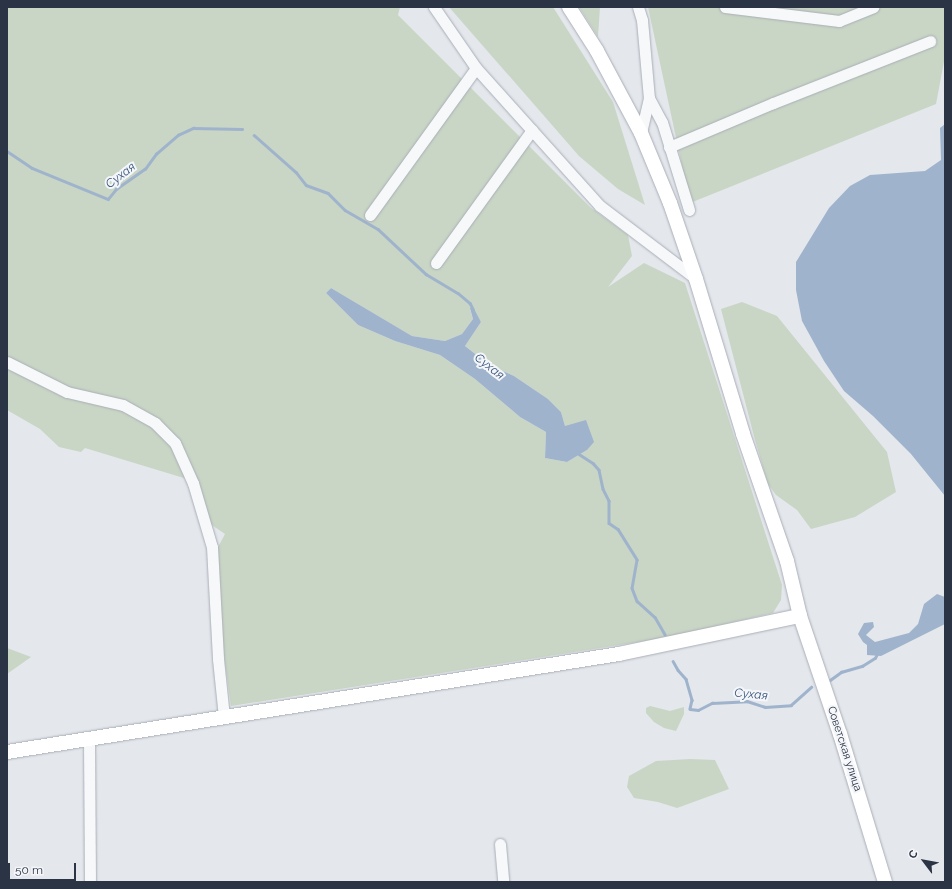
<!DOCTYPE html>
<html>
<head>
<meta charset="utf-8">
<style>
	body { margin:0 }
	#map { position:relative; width:952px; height:889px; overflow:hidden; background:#e4e7ec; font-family:Raleway,sans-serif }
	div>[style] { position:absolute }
	.green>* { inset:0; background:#c9d6c5 }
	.water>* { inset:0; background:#9fb4cc }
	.stream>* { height:2.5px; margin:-1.25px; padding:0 1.25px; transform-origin:1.25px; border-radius:1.25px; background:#9fb4cc }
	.roads { filter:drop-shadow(0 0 1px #a9aeb7) drop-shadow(0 0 1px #a9aeb7) }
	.minor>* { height:11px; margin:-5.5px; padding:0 5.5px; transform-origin:5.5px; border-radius:5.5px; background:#f7f8fa }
	.major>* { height:14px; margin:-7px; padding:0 7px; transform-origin:7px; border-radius:7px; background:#fff }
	span { translate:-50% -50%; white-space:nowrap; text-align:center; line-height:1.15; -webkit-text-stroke:4px #f4f6f9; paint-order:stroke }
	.street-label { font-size:11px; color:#2b3445 }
	.water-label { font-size:12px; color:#34527a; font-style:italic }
	.frame { position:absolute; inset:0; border:8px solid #2b3445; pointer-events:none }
	.north { position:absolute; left:904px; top:841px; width:40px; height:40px; -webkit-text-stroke:3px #f4f6f9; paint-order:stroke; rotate:302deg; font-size:11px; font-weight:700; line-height:16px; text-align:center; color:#2b3445 }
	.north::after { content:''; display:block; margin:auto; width:14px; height:18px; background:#2b3445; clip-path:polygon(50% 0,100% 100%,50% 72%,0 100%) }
	.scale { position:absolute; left:8px; top:863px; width:68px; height:18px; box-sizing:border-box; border:2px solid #2b3445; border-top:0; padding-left:5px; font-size:12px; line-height:14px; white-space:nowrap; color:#2b3445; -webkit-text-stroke:3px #f4f6f9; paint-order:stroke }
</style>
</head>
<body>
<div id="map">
	<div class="green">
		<div style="clip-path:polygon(evenodd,7px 7px,400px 7px,398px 15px,590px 207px,628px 235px,632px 256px,608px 287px,644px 263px,685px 283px,782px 585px,781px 600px,773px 613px,670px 637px,231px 706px,221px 635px,217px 549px,225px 534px,206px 521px,197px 482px,85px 448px,81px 452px,59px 447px,40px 429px,7px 410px,7px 7px,331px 288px,412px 336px,445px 341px,462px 334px,473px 319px,470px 309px,481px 322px,465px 346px,488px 364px,514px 376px,548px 399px,561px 412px,565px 426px,587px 450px,567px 462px,545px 458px,546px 432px,520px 417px,475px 379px,440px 355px,395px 341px,358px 325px,326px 293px,331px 288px)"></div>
		<div style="clip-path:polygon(449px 7px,553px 7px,613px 102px,645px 205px,618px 189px,579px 156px)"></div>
		<div style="clip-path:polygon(579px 7px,600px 7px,598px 37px)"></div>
		<div style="clip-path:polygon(648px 7px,945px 7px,945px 56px,936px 104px,690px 203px)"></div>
		<div style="clip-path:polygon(742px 302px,777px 316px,887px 452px,896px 492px,855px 517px,811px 529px,797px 510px,776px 495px,768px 484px,755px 440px,721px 309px)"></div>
		<div style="clip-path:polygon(7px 648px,31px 657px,7px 674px)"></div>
		<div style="clip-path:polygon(650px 706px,670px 711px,684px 707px,684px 714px,676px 731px,664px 728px,654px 722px,646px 713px,646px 708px)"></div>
		<div style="clip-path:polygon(690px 759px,715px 760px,729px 789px,677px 808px,658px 802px,634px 798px,627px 787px,629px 776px,656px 761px)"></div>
	</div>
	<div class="water">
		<div style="clip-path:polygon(945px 124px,945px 496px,911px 454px,873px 416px,844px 391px,824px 361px,802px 321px,796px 290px,796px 262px,829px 208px,850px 186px,870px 175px,925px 171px,941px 160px,940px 128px)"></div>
		<div style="clip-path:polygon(331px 288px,412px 336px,445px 341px,462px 334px,473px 319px,470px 308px,473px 307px,481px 322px,465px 346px,488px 364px,514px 376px,548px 399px,561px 412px,565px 426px,586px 420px,594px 442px,587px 450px,567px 462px,545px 458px,546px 432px,520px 417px,475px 379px,440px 355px,395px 341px,358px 325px,326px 293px)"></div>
		<div style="clip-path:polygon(937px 594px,945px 597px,945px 624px,881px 656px,867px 655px,867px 645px,863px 642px,858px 634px,864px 623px,873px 622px,874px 627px,866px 635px,875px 642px,909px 633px,918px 624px,924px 604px)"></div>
	</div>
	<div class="stream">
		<div style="left:254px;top:135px;width:56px;rotate:41.4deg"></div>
		<div style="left:296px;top:172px;width:16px;rotate:52deg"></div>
		<div style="left:306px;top:185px;width:23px;rotate:20deg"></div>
		<div style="left:328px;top:193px;width:24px;rotate:45deg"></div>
		<div style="left:345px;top:210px;width:38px;rotate:30deg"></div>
		<div style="left:378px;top:229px;width:66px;rotate:43.2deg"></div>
		<div style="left:426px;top:274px;width:37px;rotate:31deg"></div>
		<div style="left:458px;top:293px;width:16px;rotate:40deg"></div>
		<div style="left:470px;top:303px;width:7px;rotate:63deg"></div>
		<div style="left:7px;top:151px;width:30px;rotate:34deg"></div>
		<div style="left:32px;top:168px;width:82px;rotate:22.2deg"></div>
		<div style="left:108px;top:199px;width:13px;rotate:-51deg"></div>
		<div style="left:116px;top:189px;width:35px;rotate:-35deg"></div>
		<div style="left:145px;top:169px;width:19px;rotate:-54deg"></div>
		<div style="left:156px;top:154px;width:29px;rotate:-41deg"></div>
		<div style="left:178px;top:135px;width:17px;rotate:-25deg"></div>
		<div style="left:193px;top:128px;width:49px;rotate:1.2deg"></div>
		<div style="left:579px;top:454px;width:17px;rotate:33deg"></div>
		<div style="left:593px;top:463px;width:9px;rotate:49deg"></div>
		<div style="left:599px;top:470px;width:19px;rotate:78deg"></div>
		<div style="left:603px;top:489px;width:13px;rotate:63deg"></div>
		<div style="left:609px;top:501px;width:22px;rotate:90deg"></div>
		<div style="left:609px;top:523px;width:11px;rotate:34deg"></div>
		<div style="left:618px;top:529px;width:36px;rotate:58deg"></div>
		<div style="left:637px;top:560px;width:28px;rotate:100deg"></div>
		<div style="left:632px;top:588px;width:14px;rotate:69deg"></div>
		<div style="left:637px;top:601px;width:24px;rotate:42deg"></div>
		<div style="left:655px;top:617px;width:20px;rotate:60deg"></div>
		<div style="left:673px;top:661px;width:10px;rotate:61deg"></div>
		<div style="left:678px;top:670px;width:12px;rotate:48deg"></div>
		<div style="left:686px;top:679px;width:22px;rotate:74deg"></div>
		<div style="left:692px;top:700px;width:9px;rotate:103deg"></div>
		<div style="left:690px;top:709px;width:8px;rotate:7deg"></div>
		<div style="left:698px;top:710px;width:16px;rotate:-27deg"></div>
		<div style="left:712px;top:703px;width:35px;rotate:-3deg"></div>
		<div style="left:747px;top:701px;width:19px;rotate:18deg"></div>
		<div style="left:765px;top:707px;width:26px;rotate:-4deg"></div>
		<div style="left:791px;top:705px;width:27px;rotate:-42deg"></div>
		<div style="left:830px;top:680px;width:14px;rotate:-36deg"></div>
		<div style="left:841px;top:672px;width:22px;rotate:-16deg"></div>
		<div style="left:862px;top:666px;width:15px;rotate:-32deg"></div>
		<div style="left:875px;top:658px;width:4px;rotate:-63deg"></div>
	</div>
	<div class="roads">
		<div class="minor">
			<div style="left:434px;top:7px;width:74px;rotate:55.5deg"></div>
			<div style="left:476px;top:68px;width:186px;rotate:48.1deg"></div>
			<div style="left:600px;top:206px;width:121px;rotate:37.2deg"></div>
			<div style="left:638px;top:7px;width:14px;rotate:73deg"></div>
			<div style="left:642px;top:20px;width:78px;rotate:84.9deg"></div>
			<div style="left:649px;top:98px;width:36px;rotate:103deg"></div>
			<div style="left:725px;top:7px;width:115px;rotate:7deg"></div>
			<div style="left:839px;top:21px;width:37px;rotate:-22deg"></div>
			<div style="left:649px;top:98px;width:27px;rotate:62deg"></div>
			<div style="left:662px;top:122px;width:92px;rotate:72.9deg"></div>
			<div style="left:669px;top:147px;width:113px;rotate:-22.9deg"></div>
			<div style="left:773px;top:103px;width:169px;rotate:-21.5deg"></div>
			<div style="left:370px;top:215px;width:181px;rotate:-54.2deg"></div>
			<div style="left:436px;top:263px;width:164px;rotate:-54.2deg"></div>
			<div style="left:7px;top:362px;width:67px;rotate:26.6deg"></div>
			<div style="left:67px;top:392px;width:57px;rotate:13.1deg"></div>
			<div style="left:123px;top:405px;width:37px;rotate:29deg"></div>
			<div style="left:155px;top:423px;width:28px;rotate:45deg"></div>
			<div style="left:175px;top:443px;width:44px;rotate:65.8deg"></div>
			<div style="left:193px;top:483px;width:67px;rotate:73.5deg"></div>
			<div style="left:212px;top:547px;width:112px;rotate:86.9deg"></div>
			<div style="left:218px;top:659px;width:58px;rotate:84.1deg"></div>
			<div style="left:89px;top:740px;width:142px;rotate:89.6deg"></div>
			<div style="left:500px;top:844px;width:38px;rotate:85deg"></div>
		</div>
		<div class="major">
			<div style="left:569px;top:7px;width:52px;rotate:57.5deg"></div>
			<div style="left:597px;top:51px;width:93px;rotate:61.8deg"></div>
			<div style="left:641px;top:133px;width:76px;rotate:67.5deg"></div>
			<div style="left:670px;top:203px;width:80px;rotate:71.1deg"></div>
			<div style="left:696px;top:279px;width:162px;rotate:73.1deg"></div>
			<div style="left:743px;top:434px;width:134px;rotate:70.9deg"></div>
			<div style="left:787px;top:561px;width:57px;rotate:76.7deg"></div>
			<div style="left:800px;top:616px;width:125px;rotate:71.3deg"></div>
			<div style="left:840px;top:734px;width:155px;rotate:73.1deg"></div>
			<div style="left:7px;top:752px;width:620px;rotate:-9.1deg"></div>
			<div style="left:619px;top:654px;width:185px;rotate:-11.9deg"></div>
		</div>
	</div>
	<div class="street-label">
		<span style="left:844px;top:749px;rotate:72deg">Советская улица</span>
	</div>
	<div class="water-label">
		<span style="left:121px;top:176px;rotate:-38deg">Сухая</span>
		<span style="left:489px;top:367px;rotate:38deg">Сухая</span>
		<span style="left:751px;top:695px;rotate:5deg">Сухая</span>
	</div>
	<div class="frame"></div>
	<div class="north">С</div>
	<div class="scale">50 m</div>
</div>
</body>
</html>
